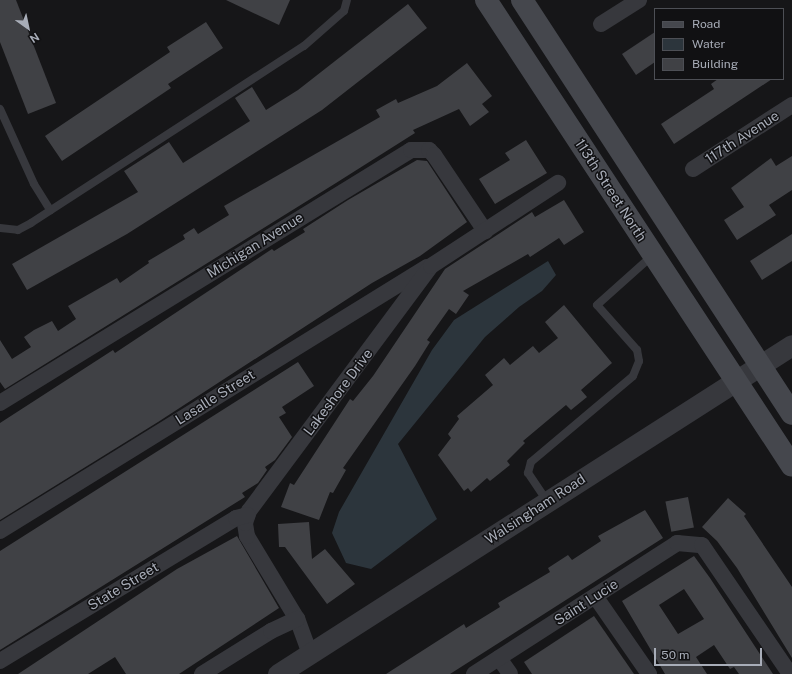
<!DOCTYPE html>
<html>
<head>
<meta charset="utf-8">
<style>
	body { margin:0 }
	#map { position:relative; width:792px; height:674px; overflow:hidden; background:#161618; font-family:"Public Sans",sans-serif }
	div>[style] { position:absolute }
	.water>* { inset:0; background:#2c353c }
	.building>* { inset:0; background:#404145; transform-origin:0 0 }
	.service>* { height:8px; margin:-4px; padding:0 4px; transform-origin:4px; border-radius:4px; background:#37383d }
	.minor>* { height:16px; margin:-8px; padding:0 8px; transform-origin:8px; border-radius:8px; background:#37383d }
	.tertiary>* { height:21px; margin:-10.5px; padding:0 10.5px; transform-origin:10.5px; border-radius:10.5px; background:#37383d }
	.secondary>* { height:22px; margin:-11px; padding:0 11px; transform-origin:11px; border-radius:11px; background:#45474d }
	span { translate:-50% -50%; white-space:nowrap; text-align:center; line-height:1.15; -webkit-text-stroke:3px #111113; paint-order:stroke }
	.street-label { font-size:14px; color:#a8adb8 }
	.legend { position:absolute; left:654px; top:8px; width:130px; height:72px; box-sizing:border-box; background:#111113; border:1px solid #4d4f55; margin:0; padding:5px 7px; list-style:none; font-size:12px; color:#a8adb8 }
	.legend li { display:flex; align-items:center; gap:8px; height:20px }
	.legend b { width:20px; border:1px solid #4d4f55 }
	.north { position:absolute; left:8px; top:8px; width:40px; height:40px; -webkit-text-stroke:3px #111113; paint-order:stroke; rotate:147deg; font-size:11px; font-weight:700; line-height:16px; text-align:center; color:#a8adb8 }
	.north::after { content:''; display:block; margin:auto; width:14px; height:18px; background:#a8adb8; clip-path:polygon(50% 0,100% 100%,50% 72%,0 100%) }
	.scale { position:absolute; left:654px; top:648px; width:108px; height:18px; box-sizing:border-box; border:2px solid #a8adb8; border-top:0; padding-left:5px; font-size:12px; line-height:14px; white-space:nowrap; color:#a8adb8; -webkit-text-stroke:3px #111113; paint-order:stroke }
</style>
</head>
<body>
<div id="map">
	<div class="water">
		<div style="clip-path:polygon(548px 261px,556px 275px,542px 291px,519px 307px,485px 337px,398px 444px,437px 519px,371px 569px,346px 563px,332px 533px,339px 512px,432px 350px,454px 320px)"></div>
	</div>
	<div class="building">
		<div style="clip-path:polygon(0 0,16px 0,56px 103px,28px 114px,0 42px)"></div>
		<div style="clip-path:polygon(226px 0,290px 0,279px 25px)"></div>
		<div style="clip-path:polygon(408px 4px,427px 28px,322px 110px,127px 234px,27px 290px,12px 264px,138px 192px,124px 171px,169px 142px,183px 163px,250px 121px,235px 98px,252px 87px,266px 110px,298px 90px)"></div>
		<div style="clip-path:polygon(206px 22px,223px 48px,168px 84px,171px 88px,62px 161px,45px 136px,170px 52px,167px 47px)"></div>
		<div style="clip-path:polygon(655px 32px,655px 62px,636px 75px,622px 54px)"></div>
		<div style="clip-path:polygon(467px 63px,492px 96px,482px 104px,489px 112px,470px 126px,459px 109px,413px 130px,415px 133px,336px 183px,5px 389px,0 382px,0 340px,12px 359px,31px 347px,24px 337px,34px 330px,52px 321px,58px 331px,76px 319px,68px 306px,117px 278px,120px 283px,149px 263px,148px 261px,185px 239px,183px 235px,194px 228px,198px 234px,229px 215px,224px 206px,380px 117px,376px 110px,396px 99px,398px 103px,437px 86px)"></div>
		<div style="clip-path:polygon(718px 79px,772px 79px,674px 144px,661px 124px,714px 89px,711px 84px)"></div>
		<div style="clip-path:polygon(526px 140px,547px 173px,495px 204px,479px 179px,510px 160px,505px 153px)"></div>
		<div style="clip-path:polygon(792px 156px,792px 190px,769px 205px,776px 215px,737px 240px,724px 220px,744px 207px,731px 188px,771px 158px,776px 166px)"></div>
		<div style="clip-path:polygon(417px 160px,427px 161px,467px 222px,420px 256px,372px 283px,158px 422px,0 520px,0 423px,113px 350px,115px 353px,272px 249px,274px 251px,305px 232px,303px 229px,348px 200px)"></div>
		<div style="clip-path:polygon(564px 200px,584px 232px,564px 245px,559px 238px,530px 257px,528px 254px,463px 291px,469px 295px,456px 314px,449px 309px,427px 340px,430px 342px,415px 366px,343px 468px,346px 470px,333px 493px,330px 492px,319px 520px,281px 507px,290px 483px,294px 485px,350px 399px,353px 401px,373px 376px,445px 269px,532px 212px,535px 217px)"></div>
		<div style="clip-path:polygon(792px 234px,792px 261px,762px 280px,750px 261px)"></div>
		<div style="clip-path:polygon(564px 305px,612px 363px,581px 390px,587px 397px,571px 410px,566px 405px,523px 441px,525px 443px,507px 461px,510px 465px,490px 481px,487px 478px,471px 492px,468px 488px,464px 491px,438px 455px,451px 438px,448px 434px,459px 419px,457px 416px,493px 385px,485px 375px,504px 358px,510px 365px,533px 346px,539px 353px,558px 338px,545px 322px)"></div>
		<div style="clip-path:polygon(298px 362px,314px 386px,282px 407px,286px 413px,279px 417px,292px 437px,275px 460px,265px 467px,267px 470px,258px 483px,242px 493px,245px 497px,0 650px,0 551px)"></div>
		<div style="left:688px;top:497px;width:31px;height:23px;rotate:79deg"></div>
		<div style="clip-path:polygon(728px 498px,746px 514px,744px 516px,792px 587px,792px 658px,737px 568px,717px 541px,702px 527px)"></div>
		<div style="clip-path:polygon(645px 510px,663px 538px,450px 674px,386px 674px,464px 624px,466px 628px,500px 607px,498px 603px,550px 572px,548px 568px,568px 555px,572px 560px,601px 541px,598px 536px)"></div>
		<div style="clip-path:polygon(309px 522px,312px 559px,325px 549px,355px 584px,327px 604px,285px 547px,279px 547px,278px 524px)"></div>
		<div style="clip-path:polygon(237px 536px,279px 608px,179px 674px,126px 674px,115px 657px,88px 674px,18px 674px,177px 569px)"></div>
		<div style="clip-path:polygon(evenodd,694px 556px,710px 578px,773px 674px,739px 674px,734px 667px,730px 669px,714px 645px,696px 657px,707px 674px,665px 674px,622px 601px,694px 556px,684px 589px,704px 619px,678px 634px,659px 605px,684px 589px)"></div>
		<div style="clip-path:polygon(594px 616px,634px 674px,532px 674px,524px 662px)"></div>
	</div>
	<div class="service">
		<div style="left:0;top:109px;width:82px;rotate:65.6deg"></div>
		<div style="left:34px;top:184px;width:31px;rotate:58deg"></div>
		<div style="left:0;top:228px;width:18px;rotate:6deg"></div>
		<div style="left:18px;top:230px;width:15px;rotate:-28deg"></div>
		<div style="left:31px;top:223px;width:325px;rotate:-33deg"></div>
		<div style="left:304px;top:46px;width:53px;rotate:-41.2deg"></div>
		<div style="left:344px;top:11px;width:11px;rotate:-75deg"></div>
		<div style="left:547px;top:501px;width:34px;rotate:-124deg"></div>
		<div style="left:528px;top:473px;width:11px;rotate:-75deg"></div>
		<div style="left:531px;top:462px;width:133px;rotate:-40.1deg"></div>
		<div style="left:633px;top:376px;width:16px;rotate:-68deg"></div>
		<div style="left:639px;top:361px;width:11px;rotate:-100deg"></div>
		<div style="left:637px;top:350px;width:60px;rotate:-131.6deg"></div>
		<div style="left:597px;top:305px;width:75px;rotate:-41.8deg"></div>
	</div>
	<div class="minor">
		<div style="left:601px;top:24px;width:45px;rotate:-32.3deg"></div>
		<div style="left:693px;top:169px;width:118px;rotate:-32.9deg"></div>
		<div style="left:0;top:403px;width:483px;rotate:-31.6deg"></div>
		<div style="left:411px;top:150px;width:18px"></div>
		<div style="left:429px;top:150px;width:7px;rotate:45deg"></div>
		<div style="left:434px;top:155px;width:92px;rotate:56.1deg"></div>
		<div style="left:0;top:531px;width:502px;rotate:-31.73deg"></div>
		<div style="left:595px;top:596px;width:95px;rotate:55.3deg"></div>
		<div style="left:310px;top:654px;width:37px;rotate:-110deg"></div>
		<div style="left:297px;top:619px;width:97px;rotate:-121.1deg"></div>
		<div style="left:247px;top:536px;width:13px;rotate:-99deg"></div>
		<div style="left:245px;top:523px;width:13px;rotate:-72deg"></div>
		<div style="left:249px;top:511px;width:305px;rotate:-53.4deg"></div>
		<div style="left:431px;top:266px;width:152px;rotate:-33.2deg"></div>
		<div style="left:499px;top:658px;width:19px;rotate:55deg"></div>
		<div style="left:0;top:661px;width:276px;rotate:-31.2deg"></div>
		<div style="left:236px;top:518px;width:12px;rotate:-14deg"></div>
		<div style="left:202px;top:674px;width:81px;rotate:-31.9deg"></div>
		<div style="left:271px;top:631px;width:29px;rotate:-25deg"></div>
		<div style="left:474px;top:674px;width:242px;rotate:-32.8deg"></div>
		<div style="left:677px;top:543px;width:25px;rotate:5deg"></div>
		<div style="left:702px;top:545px;width:156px;rotate:55.7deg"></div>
	</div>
	<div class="tertiary">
		<div style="left:278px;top:674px;width:610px;rotate:-32.62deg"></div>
	</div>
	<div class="secondary">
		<div style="left:486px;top:0;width:557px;rotate:56.71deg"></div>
		<div style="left:522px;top:0;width:494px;rotate:56.9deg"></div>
	</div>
	<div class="street-label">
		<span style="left:742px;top:137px;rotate:-33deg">117th Avenue</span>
		<span style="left:611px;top:190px;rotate:57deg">113th Street North</span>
		<span style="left:255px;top:245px;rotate:-32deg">Michigan Avenue</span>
		<span style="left:338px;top:392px;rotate:-53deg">Lakeshore Drive</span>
		<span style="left:215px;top:397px;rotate:-32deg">Lasalle Street</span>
		<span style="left:535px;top:509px;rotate:-33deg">Walsingham Road</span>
		<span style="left:123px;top:586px;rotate:-31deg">State Street</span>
		<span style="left:586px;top:602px;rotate:-33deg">Saint Lucie</span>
	</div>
	<ul class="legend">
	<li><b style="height:5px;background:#45474d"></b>Road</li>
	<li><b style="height:11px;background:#2c353c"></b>Water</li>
	<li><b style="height:11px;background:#404145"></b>Building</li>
	</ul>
	<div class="north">N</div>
	<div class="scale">50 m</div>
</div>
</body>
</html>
